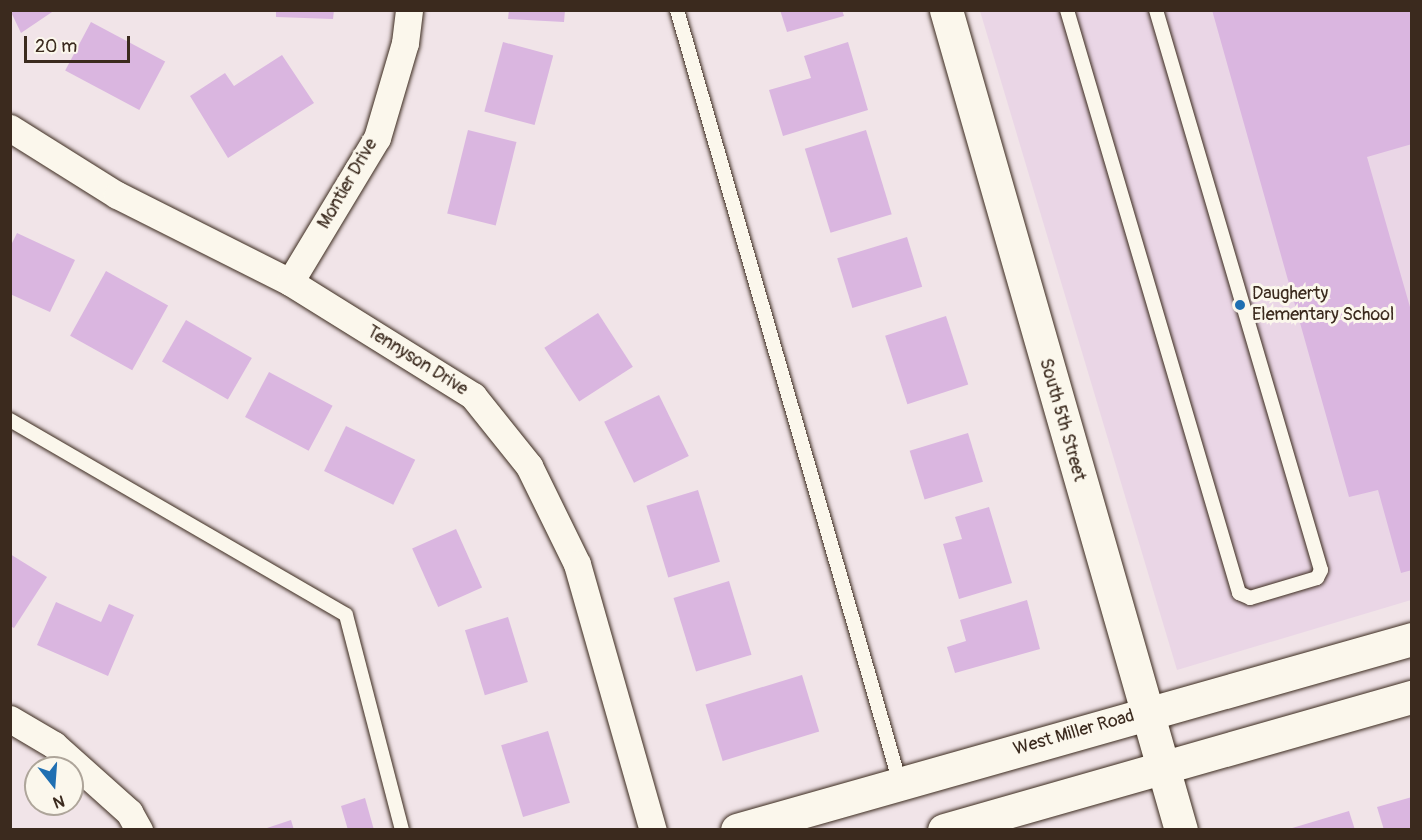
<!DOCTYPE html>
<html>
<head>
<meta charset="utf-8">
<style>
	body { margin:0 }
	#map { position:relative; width:1422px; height:840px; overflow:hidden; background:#f1e4e8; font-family:Pangolin,sans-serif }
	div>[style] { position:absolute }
	.built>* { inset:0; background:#ead6e6 }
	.building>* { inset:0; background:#dab6e0; transform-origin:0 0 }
	.roads { filter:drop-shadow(0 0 2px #3b2a1e) drop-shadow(0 0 2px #3b2a1e) }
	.lane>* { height:14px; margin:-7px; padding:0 7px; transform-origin:7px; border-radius:7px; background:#fbf7ec }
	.street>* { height:27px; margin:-13.5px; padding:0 13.5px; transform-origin:13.5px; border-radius:13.5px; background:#fbf7ec }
	.secondary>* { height:33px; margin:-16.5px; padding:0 16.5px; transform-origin:16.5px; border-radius:16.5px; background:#fbf7ec }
	.dots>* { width:16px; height:16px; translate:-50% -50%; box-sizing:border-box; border:3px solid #fbf7ec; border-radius:50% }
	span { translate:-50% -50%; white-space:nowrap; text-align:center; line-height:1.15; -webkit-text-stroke:6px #fbf7ec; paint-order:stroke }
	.street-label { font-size:18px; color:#3b2a1e }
	.poi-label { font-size:18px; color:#3b2a1e }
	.left { translate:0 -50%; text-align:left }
	.frame { position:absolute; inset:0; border:12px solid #3b2a1e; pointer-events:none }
	.north { position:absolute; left:24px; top:756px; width:60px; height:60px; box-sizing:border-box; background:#fbf7ec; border:2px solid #aea59a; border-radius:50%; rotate:163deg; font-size:16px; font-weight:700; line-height:24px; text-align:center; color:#3b2a1e }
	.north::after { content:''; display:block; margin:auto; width:21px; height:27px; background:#1f6fb2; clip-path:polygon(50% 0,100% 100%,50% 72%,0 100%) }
	.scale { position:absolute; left:24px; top:36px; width:106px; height:27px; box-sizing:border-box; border:3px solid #3b2a1e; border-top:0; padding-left:8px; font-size:18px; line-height:21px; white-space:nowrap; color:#3b2a1e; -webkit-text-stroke:4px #fbf7ec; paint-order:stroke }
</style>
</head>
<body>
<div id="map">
	<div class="built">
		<div style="clip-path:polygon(980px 11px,1411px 11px,1411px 600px,1177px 670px)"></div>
	</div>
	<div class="building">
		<div style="clip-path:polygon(10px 10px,55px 10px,21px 33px)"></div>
		<div style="clip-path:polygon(276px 10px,334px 10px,333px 19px,276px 17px)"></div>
		<div style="clip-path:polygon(509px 10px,565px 10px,564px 22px,508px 19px)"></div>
		<div style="clip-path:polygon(780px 10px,842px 10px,844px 16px,787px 32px)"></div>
		<div style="clip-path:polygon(1212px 10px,1412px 10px,1412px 144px,1367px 157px,1412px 314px,1412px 570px,1401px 573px,1378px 490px,1349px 497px)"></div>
		<div style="left:91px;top:22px;width:84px;height:55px;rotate:28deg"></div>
		<div style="left:503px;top:42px;width:52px;height:72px;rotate:15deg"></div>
		<div style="clip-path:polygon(848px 42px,868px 110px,783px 136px,769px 90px,811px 78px,804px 56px)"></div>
		<div style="clip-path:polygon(282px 55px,314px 103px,228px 158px,190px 96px,225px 73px,234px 86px)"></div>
		<div style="left:468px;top:130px;width:50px;height:86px;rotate:14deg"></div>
		<div style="left:866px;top:130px;width:88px;height:64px;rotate:73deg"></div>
		<div style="clip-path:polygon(17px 233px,75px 260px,50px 312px,10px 294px,10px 247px)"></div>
		<div style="left:907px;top:237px;width:52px;height:73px;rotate:73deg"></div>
		<div style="left:106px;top:271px;width:71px;height:74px;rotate:29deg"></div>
		<div style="left:598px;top:313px;width:64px;height:64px;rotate:57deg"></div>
		<div style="left:946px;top:316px;width:72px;height:64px;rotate:72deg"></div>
		<div style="left:186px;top:320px;width:76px;height:48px;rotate:30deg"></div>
		<div style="left:269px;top:372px;width:72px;height:51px;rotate:28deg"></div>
		<div style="left:659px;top:395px;width:68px;height:61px;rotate:64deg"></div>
		<div style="left:346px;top:426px;width:77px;height:50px;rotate:26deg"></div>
		<div style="left:968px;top:433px;width:51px;height:61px;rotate:73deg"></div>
		<div style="left:698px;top:490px;width:75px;height:54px;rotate:73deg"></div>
		<div style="clip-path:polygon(989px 507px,1012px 583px,959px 599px,943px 544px,962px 539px,955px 517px)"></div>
		<div style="left:456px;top:529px;width:64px;height:48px;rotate:66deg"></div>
		<div style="clip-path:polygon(10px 554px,47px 577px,14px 628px,10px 626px)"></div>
		<div style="left:729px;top:581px;width:77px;height:58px;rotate:73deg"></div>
		<div style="clip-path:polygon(1027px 600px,1040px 649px,955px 673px,947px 647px,966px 641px,960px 620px)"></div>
		<div style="clip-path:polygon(56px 602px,101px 622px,109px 604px,134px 615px,108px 676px,37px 645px)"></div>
		<div style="left:508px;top:617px;width:68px;height:45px;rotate:73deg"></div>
		<div style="left:802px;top:675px;width:59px;height:101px;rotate:73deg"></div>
		<div style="left:548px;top:731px;width:75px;height:49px;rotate:73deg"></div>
		<div style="clip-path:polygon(1412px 797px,1412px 830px,1384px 830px,1377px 807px)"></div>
		<div style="clip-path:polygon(365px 798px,374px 830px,348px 830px,341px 806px)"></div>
		<div style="clip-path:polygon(1349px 811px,1355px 830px,1289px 830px,1289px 829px)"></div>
		<div style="clip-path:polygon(291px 820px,294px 830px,264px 830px,264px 829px)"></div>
	</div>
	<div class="roads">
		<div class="lane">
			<div style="left:677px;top:10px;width:805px;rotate:73.91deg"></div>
			<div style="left:1067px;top:10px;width:608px;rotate:73.56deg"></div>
			<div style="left:1239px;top:593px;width:12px;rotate:24deg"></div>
			<div style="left:1250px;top:598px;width:70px;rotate:-16.6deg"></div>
			<div style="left:1317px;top:578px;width:9px;rotate:-63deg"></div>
			<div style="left:1321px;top:570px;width:584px;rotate:-106.42deg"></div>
			<div style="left:10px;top:420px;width:388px;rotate:30.1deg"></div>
			<div style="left:346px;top:615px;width:222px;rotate:75.4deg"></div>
		</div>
		<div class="street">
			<div style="left:10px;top:128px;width:126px;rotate:32.1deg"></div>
			<div style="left:117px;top:195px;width:194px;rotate:26.7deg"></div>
			<div style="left:290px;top:282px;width:216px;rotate:31.9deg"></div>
			<div style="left:473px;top:396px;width:90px;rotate:51.3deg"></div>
			<div style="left:529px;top:466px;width:109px;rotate:63.9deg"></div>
			<div style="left:577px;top:564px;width:277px;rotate:74.1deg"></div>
			<div style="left:290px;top:282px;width:168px;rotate:-58.9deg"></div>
			<div style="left:377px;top:138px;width:99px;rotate:-73.6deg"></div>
			<div style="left:405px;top:43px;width:33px;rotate:-83deg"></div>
			<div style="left:10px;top:719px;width:51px;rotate:30.6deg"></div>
			<div style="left:54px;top:745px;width:101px;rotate:41.8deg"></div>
			<div style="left:129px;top:812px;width:21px;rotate:61deg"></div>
		</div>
		<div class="secondary">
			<div style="left:946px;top:10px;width:853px;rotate:74.01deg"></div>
			<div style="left:737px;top:830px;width:702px;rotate:-15.8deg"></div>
			<div style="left:944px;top:830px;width:487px;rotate:-15.9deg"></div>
		</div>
	</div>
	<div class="dots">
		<div style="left:1240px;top:305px;background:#1f6fb2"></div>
	</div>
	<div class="street-label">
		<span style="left:348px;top:184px;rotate:-60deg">Montier Drive</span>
		<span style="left:417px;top:361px;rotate:32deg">Tennyson Drive</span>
		<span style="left:1062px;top:420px;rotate:74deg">South 5th Street</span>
		<span style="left:1074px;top:733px;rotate:-16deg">West Miller Road</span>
	</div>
	<div class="poi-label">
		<span class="left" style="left:1252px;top:305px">Daugherty<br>Elementary School</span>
	</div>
	<div class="frame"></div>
	<div class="north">N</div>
	<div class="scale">20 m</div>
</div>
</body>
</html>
